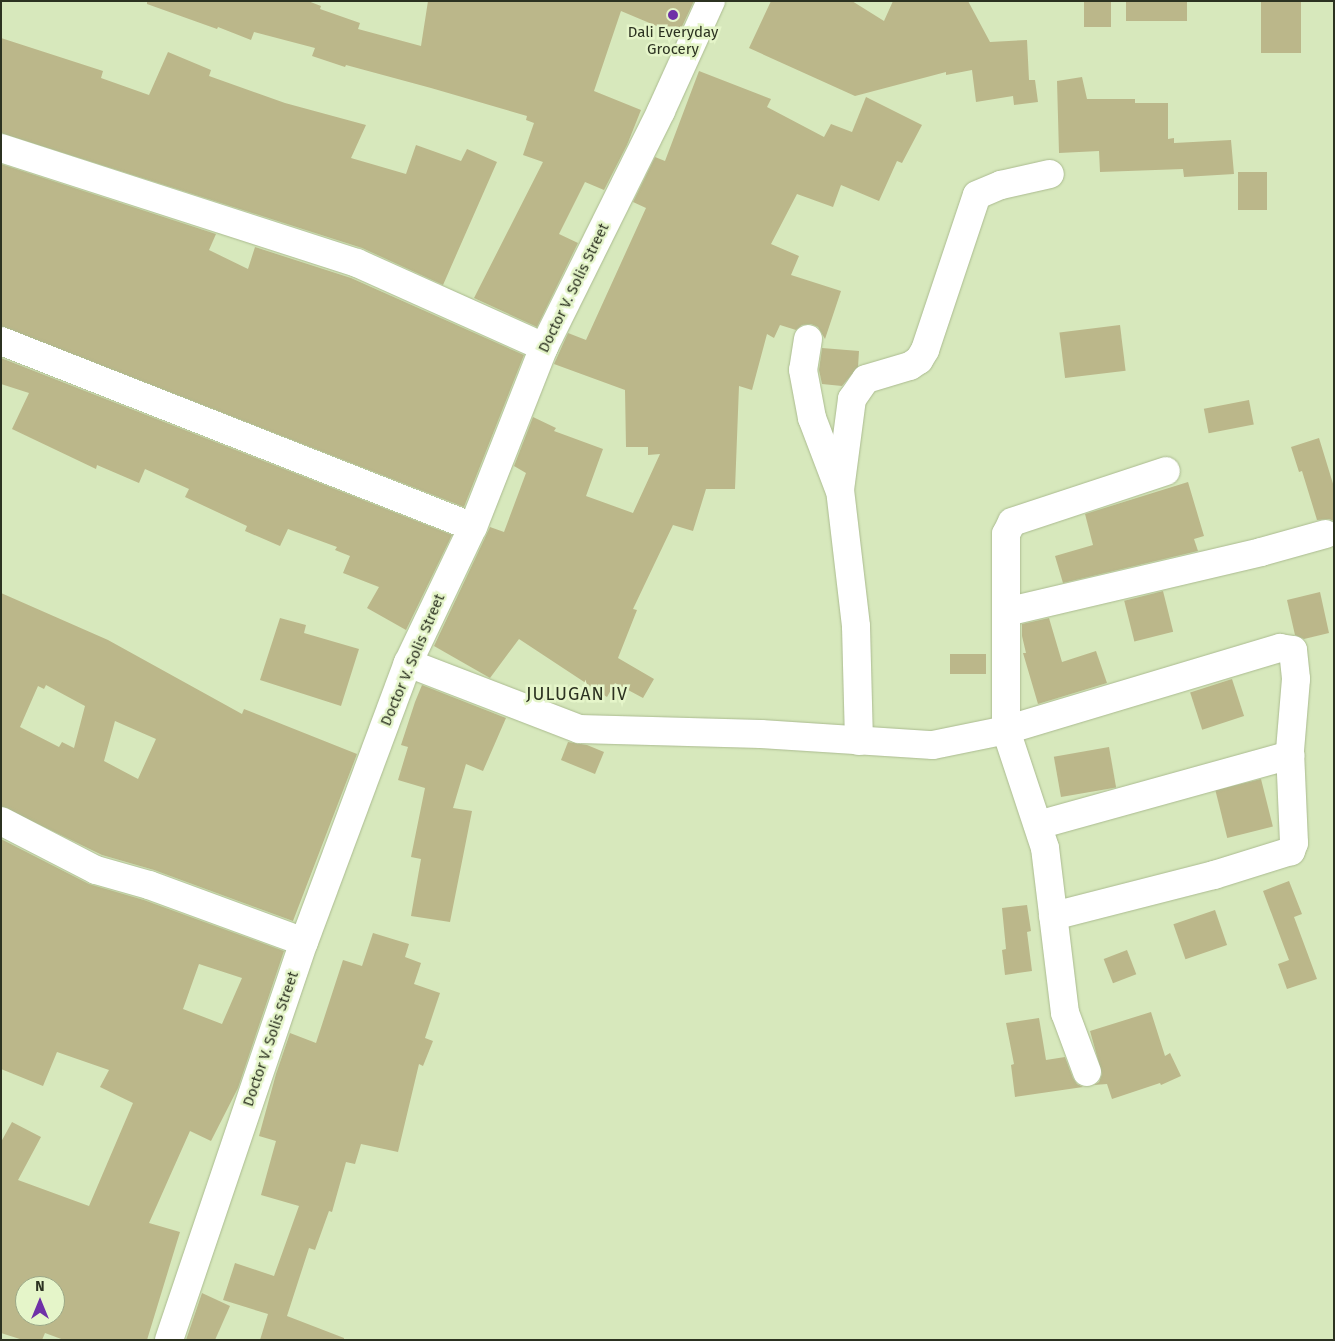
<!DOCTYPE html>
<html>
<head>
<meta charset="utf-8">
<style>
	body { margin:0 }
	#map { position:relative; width:1335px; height:1341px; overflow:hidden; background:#d7e8bc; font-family:"Fira Sans",sans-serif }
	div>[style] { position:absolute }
	.building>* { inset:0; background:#bbb78a; transform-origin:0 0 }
	.roads { filter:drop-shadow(0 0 1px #abbb90) drop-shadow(0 0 1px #abbb90) }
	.minor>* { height:28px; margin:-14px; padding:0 14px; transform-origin:14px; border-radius:14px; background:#fff }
	.tertiary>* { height:28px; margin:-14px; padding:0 14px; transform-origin:14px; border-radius:14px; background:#fff }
	.dots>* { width:14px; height:14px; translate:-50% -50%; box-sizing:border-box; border:2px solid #e5f5c9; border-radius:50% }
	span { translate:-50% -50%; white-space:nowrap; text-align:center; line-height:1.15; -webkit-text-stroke:5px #e5f5c9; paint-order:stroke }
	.poi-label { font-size:15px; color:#2c3221 }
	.street-label { font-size:15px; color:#2c3221 }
	.quarter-label { font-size:18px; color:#2c3221; letter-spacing:1px }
	.frame { position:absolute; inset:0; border:2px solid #2c3221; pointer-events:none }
	.north { position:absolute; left:15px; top:1276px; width:50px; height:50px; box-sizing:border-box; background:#e5f5c9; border:1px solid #9ba786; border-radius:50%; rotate:0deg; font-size:14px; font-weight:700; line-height:20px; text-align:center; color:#2c3221 }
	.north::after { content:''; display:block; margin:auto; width:18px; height:22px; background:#6f31a7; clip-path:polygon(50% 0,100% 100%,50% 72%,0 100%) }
</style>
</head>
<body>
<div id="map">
	<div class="building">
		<div style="clip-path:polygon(147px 1px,308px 1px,321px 6px,320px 9px,360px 23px,358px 29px,421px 46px,428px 1px,694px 1px,678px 35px,621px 11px,594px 91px,641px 110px,627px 145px,604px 190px,585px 182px,559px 234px,578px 243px,537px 327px,474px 298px,543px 162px,523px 155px,534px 123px,526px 120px,527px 116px,431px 88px,346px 65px,345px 67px,312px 56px,315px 48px,254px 32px,251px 40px,218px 27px,217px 29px,147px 4px)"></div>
		<div style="clip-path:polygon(771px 1px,852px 1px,884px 21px,893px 1px,968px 1px,990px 42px,1027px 40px,1029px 80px,1035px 80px,1038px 102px,1014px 105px,1013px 96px,976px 102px,972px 70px,946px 75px,946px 72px,855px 96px,749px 48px)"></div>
		<div style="left:1084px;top:1px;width:27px;height:26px"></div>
		<div style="left:1126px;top:1px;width:61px;height:20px"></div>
		<div style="left:1261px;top:1px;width:40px;height:52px"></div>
		<div style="clip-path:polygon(1px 38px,103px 71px,101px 78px,149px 95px,168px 52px,211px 70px,209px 76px,285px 103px,366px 125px,351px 158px,406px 174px,416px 145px,461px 161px,467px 149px,497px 162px,443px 285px,362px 248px,1px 133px)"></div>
		<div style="clip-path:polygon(699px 71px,771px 99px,767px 107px,824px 137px,831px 124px,852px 132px,866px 97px,922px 125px,902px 163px,897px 161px,879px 201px,841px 185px,833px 207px,797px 194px,771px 244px,799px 256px,791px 275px,841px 291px,825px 339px,818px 327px,811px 324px,802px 325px,796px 330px,780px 325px,774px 338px,767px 334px,752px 390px,739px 386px,735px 489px,706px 489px,693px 531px,673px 525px,633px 609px,637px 610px,618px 658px,654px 679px,643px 698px,615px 683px,607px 697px,519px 639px,490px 678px,434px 646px,490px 527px,504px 532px,526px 473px,514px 466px,533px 417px,556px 428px,554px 431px,603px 449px,586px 496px,633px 513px,660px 454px,648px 455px,648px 447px,626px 447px,625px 390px,554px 364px,568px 333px,586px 340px,646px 208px,633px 202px,655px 157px,665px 161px)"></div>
		<div style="clip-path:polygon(1082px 77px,1087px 99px,1135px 99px,1135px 103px,1168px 103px,1168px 139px,1174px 138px,1174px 143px,1231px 140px,1234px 174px,1184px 177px,1183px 169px,1100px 172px,1099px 151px,1059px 153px,1057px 81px)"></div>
		<div style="clip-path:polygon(1px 164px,216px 234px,209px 250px,248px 269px,255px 247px,351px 278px,524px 355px,464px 507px,1px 326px)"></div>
		<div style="left:1238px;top:172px;width:29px;height:38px"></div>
		<div style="left:1120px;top:325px;width:46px;height:61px;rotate:83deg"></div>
		<div style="clip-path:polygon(822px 348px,859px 351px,858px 367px,842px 386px,822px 384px,819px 370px)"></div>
		<div style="clip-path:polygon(1px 358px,452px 535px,406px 630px,367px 608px,379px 587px,343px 573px,350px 556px,335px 550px,337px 547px,288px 529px,280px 546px,245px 531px,247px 526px,185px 497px,189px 489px,145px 469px,139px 483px,97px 465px,96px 469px,12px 429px,29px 393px,1px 384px)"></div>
		<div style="left:1249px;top:400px;width:25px;height:46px;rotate:79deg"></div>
		<div style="clip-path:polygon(1319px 438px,1334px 487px,1334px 521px,1329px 519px,1317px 520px,1302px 471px,1299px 472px,1291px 447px)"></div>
		<div style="clip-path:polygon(1188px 482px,1204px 536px,1194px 539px,1198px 551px,1063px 583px,1055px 556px,1093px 545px,1085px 514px)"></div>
		<div style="left:1163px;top:591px;width:42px;height:40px;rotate:76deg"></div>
		<div style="clip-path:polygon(1320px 592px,1329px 633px,1304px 639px,1295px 635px,1287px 600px)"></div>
		<div style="clip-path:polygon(evenodd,1px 593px,108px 640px,242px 714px,244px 709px,357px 754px,293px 921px,154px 870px,102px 855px,1px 806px,1px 593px,46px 685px,85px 706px,74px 748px,62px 742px,59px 747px,20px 727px,38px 686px,44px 689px,46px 685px,1px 593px,115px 721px,156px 739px,138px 779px,104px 761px,115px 721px)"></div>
		<div style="clip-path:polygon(280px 618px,306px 625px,304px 633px,359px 649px,341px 706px,260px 680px)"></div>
		<div style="clip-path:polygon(1049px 618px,1062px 662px,1096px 651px,1107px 683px,1038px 704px,1023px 653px,1026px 653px,1022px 636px,1022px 624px)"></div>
		<div style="left:986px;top:654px;width:20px;height:36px;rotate:90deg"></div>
		<div style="left:1232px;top:679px;width:39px;height:44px;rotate:72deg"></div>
		<div style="clip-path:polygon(422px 685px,506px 718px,483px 771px,466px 764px,453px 808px,472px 811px,450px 922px,411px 916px,421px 859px,411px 857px,425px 788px,398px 780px,408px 747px,401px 745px,415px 702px)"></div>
		<div style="clip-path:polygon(568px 742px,587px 745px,604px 752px,595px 774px,561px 760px)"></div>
		<div style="left:1109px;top:747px;width:41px;height:56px;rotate:80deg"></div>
		<div style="left:1261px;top:779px;width:49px;height:47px;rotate:76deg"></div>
		<div style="clip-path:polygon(evenodd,1px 839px,89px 884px,144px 900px,284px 951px,238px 1088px,211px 1141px,190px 1131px,149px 1223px,180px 1232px,147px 1340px,64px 1340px,45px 1333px,42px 1340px,23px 1340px,1px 1333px,1px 1142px,12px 1122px,41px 1137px,18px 1180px,89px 1206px,133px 1103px,100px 1087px,109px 1070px,57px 1052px,43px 1086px,1px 1069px,1px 839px,199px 964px,242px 978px,222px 1024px,183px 1009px,199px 964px,1px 839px,25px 1286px,55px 1286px,55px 1316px,25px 1316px,25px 1286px)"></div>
		<div style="clip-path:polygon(1289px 881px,1302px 914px,1294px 917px,1317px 979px,1287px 989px,1278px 964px,1289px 960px,1263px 891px)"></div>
		<div style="clip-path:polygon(1027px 905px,1031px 931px,1027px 932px,1032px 971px,1005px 975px,1002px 950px,1006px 949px,1002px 908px)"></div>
		<div style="left:1215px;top:910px;width:37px;height:44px;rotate:71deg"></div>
		<div style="clip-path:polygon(373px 933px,409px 944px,405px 957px,421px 963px,414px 984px,440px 993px,425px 1038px,433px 1041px,423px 1066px,419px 1064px,398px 1152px,361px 1144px,355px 1164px,346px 1162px,332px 1212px,329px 1211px,315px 1250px,309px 1248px,287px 1316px,344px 1338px,344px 1340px,260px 1340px,268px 1314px,223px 1300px,235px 1263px,274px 1276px,299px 1206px,261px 1195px,276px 1141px,259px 1136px,276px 1074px,290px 1033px,316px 1043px,343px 960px,362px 966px)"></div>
		<div style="left:1127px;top:950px;width:26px;height:25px;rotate:69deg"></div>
		<div style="clip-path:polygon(1151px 1012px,1165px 1056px,1170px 1053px,1181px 1076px,1161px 1085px,1160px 1083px,1112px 1099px,1107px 1084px,1094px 1085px,1099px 1082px,1102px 1074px,1090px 1031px)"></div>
		<div style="clip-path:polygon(1039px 1018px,1046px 1060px,1065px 1057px,1073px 1078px,1077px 1084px,1083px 1087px,1015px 1097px,1011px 1065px,1014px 1064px,1006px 1023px)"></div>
		<div style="clip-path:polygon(202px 1293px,230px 1306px,215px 1340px,186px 1340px)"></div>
	</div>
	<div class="roads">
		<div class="minor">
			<div style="left:1px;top:148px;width:374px;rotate:17.9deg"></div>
			<div style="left:357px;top:263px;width:205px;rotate:24.2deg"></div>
			<div style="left:808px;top:339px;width:31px;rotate:99deg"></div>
			<div style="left:803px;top:370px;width:49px;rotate:79.4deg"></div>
			<div style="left:812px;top:418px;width:76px;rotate:69.2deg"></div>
			<div style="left:1px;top:341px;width:507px;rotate:21.51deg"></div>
			<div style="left:1006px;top:612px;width:262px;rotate:-13.2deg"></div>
			<div style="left:1261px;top:552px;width:67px;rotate:-15.5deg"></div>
			<div style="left:408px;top:663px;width:183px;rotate:21.1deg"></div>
			<div style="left:579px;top:729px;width:182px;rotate:1.6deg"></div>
			<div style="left:761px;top:734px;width:172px;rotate:3.7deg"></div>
			<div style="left:933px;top:745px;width:75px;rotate:-11.6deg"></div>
			<div style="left:1006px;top:730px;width:286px;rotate:-16.7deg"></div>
			<div style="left:1280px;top:648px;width:13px;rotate:9deg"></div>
			<div style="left:1293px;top:650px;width:29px;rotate:84deg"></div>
			<div style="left:1296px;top:679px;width:72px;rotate:94.8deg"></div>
			<div style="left:1290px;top:751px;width:92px;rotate:87.5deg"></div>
			<div style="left:1294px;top:843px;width:9px;rotate:111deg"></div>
			<div style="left:1291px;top:851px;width:81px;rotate:162.7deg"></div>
			<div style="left:1214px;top:875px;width:166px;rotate:165.7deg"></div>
			<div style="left:859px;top:741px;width:115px;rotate:-91.5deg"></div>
			<div style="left:856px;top:626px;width:137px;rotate:-96.7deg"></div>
			<div style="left:840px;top:490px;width:92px;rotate:-82.5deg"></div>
			<div style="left:852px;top:399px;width:24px;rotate:-55deg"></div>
			<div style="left:866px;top:379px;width:46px;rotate:-16.5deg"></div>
			<div style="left:910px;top:366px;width:11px;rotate:-34deg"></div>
			<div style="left:919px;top:360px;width:12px;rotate:-59deg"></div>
			<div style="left:925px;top:350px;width:163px;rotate:-71.5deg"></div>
			<div style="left:977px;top:195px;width:26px;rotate:-23deg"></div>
			<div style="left:1001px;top:185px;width:50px;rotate:-12.7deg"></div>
			<div style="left:1px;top:821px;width:107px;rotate:27.3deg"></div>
			<div style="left:96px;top:870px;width:55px;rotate:15.8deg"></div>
			<div style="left:149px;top:885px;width:165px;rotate:20.2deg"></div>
			<div style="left:1038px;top:825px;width:262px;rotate:-15.5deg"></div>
			<div style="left:1087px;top:1072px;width:63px;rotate:-110.4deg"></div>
			<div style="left:1065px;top:1013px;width:166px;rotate:-96.9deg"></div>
			<div style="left:1045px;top:848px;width:124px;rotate:-108.3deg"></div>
			<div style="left:1006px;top:730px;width:196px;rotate:-90deg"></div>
			<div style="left:1006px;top:534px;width:13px;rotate:-63deg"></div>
			<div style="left:1012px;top:522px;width:162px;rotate:-18.3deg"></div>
		</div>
		<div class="tertiary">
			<div style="left:169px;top:1340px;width:420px;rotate:-71.3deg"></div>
			<div style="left:304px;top:942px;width:298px;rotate:-69.6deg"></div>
			<div style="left:408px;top:663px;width:151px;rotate:-64.5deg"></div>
			<div style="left:473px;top:527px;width:193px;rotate:-68.5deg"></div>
			<div style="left:544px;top:347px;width:263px;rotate:-63.6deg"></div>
			<div style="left:661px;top:111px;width:121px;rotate:-65.6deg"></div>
		</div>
	</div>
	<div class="dots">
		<div style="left:673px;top:15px;background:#6f31a7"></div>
	</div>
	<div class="poi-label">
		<span style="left:673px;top:41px">Dali Everyday<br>Grocery</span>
	</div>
	<div class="street-label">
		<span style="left:574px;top:288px;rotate:-64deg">Doctor V. Solis Street</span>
		<span style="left:413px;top:660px;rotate:-67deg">Doctor V. Solis Street</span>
		<span style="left:271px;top:1039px;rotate:-71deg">Doctor V. Solis Street</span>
	</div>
	<div class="quarter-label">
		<span style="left:577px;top:694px">JULUGAN IV</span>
	</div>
	<div class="frame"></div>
	<div class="north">N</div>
</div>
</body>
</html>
